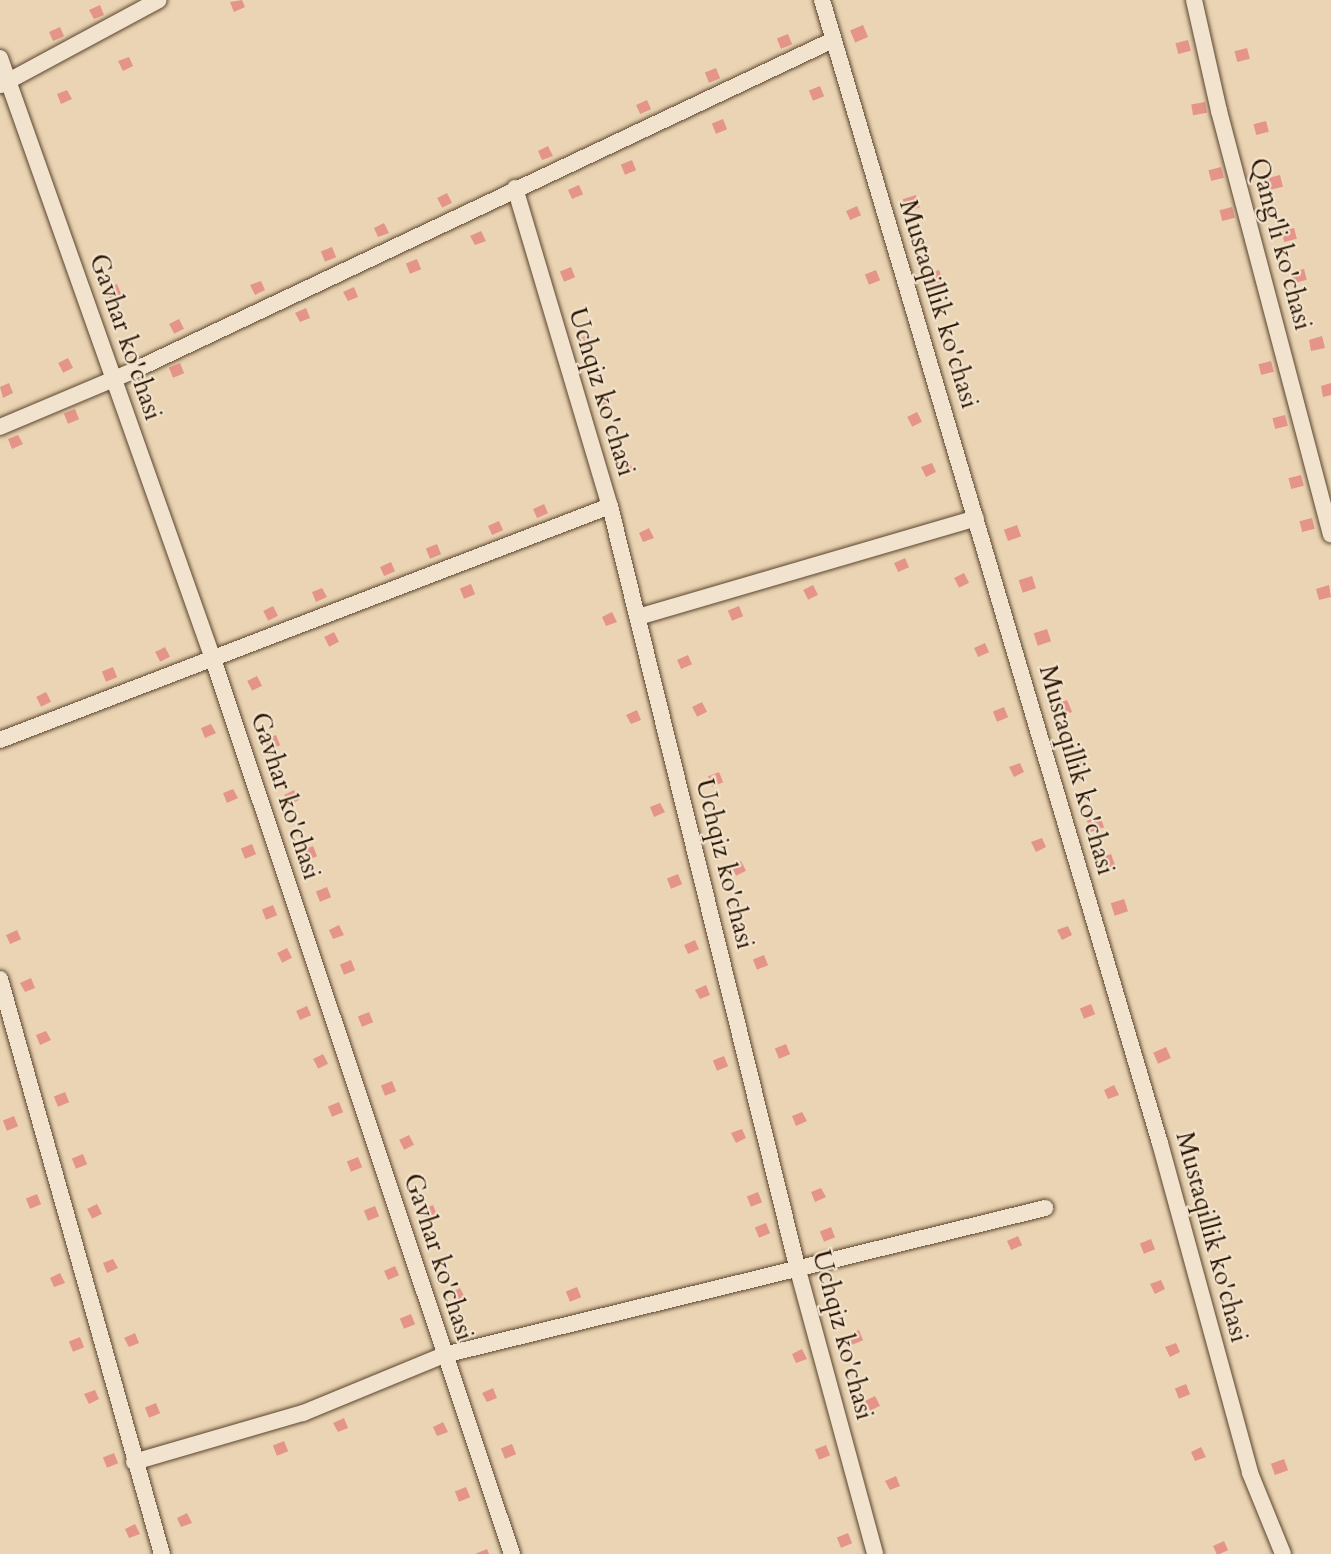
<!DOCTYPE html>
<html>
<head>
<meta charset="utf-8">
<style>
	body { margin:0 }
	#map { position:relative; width:1331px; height:1554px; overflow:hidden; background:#ead4b3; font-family:Cardo,serif }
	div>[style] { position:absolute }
	.building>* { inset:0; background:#e59489; transform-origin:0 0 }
	.roads { filter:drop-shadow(0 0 2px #5b442d) drop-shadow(0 0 2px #5b442d) }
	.street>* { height:16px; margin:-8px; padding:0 8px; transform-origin:8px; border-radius:8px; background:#f1e3ce }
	span { translate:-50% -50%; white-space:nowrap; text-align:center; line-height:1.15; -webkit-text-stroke:4.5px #f1e3ce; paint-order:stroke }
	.street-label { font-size:26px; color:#2b1400 }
</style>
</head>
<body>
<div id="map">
	<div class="building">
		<div style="clip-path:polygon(242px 0,245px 7px,234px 12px,230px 2px)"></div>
		<div style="clip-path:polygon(100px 5px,104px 15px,94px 19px,89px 10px)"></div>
		<div style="left:863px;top:25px;width:13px;height:14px;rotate:67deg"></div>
		<div style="left:60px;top:27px;width:10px;height:12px;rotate:66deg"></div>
		<div style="left:788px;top:34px;width:11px;height:12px;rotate:68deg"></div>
		<div style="left:1188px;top:40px;width:11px;height:13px;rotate:75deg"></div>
		<div style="left:1247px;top:48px;width:11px;height:13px;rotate:75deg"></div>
		<div style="clip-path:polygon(129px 57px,133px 66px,123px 71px,118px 61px)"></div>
		<div style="left:716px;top:68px;width:11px;height:12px;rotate:68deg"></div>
		<div style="left:820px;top:86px;width:11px;height:12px;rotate:68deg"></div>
		<div style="clip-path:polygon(67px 90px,72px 99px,61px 104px,57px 94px)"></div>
		<div style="left:647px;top:100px;width:10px;height:12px;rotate:66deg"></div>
		<div style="left:1205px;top:102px;width:11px;height:14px;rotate:80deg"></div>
		<div style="left:723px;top:119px;width:11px;height:12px;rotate:68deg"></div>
		<div style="left:1266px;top:121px;width:11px;height:13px;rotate:75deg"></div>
		<div style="clip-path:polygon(548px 146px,553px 156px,542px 160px,538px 151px)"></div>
		<div style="left:632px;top:160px;width:11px;height:12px;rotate:68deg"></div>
		<div style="left:1221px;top:167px;width:11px;height:13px;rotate:75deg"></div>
		<div style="left:1280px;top:175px;width:12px;height:14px;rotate:76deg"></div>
		<div style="left:579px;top:185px;width:10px;height:12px;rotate:66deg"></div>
		<div style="left:447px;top:193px;width:11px;height:11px;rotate:63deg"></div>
		<div style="left:916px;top:195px;width:13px;height:14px;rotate:72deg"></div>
		<div style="left:857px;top:206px;width:10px;height:12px;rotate:66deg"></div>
		<div style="left:1232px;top:207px;width:11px;height:13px;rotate:75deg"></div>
		<div style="clip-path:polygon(384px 223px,389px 233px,378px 237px,374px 228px)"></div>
		<div style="left:1294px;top:228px;width:11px;height:13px;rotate:75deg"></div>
		<div style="clip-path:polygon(481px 231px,486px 241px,475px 245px,470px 236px)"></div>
		<div style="left:332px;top:247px;width:11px;height:12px;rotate:68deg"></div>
		<div style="left:417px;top:259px;width:11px;height:12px;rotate:68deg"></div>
		<div style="left:571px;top:267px;width:11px;height:12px;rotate:68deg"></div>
		<div style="left:1304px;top:269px;width:11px;height:13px;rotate:75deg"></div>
		<div style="left:876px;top:270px;width:11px;height:12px;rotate:68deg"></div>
		<div style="left:939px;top:270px;width:12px;height:14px;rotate:70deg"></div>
		<div style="clip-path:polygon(261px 281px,265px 290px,255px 295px,250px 285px)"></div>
		<div style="left:117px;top:284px;width:11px;height:12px;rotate:68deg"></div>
		<div style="clip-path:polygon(354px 287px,358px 297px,348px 301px,343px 292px)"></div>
		<div style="clip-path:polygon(306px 308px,310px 318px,300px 322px,295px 313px)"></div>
		<div style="left:179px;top:319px;width:11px;height:11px;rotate:63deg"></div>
		<div style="left:590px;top:334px;width:11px;height:12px;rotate:68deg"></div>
		<div style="clip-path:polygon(1322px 336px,1325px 348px,1311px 351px,1309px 340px)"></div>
		<div style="left:68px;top:358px;width:11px;height:11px;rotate:63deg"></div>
		<div style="left:1271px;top:361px;width:11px;height:13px;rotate:75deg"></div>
		<div style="left:180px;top:363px;width:11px;height:12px;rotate:68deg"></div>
		<div style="clip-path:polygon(9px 383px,13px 393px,3px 398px,0 387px)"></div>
		<div style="clip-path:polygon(1331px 383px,1331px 395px,1323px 397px,1321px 386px)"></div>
		<div style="left:607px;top:391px;width:11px;height:11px;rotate:63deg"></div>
		<div style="left:75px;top:409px;width:11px;height:12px;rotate:68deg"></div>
		<div style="left:917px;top:412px;width:11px;height:11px;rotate:63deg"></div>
		<div style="left:1285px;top:415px;width:11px;height:13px;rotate:75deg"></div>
		<div style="clip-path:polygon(18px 435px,23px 444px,12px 449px,8px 439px)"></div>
		<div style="clip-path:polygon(628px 460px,633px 469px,622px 474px,618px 464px)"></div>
		<div style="clip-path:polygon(932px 463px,936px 472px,926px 477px,921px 467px)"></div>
		<div style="left:1301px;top:475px;width:11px;height:13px;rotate:75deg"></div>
		<div style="left:544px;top:504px;width:10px;height:12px;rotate:66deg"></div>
		<div style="left:1312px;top:518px;width:11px;height:13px;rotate:75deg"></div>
		<div style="left:499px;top:521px;width:10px;height:12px;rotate:66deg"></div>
		<div style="left:1017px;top:525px;width:12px;height:14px;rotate:70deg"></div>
		<div style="clip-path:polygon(649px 528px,654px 538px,643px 542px,639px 533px)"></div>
		<div style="left:437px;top:544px;width:11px;height:12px;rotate:68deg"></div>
		<div style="left:905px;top:558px;width:10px;height:12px;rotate:66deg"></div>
		<div style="left:391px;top:562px;width:10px;height:12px;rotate:66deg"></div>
		<div style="left:964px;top:573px;width:11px;height:11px;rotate:63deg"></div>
		<div style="left:1032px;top:576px;width:13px;height:14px;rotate:72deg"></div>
		<div style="left:471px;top:584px;width:11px;height:12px;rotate:68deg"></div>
		<div style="left:813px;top:585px;width:11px;height:11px;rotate:63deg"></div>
		<div style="clip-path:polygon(1329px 585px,1331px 597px,1319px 600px,1316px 589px)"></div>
		<div style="clip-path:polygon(322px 588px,327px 597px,316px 602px,312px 592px)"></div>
		<div style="left:273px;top:606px;width:11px;height:11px;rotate:63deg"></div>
		<div style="left:739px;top:606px;width:11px;height:12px;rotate:68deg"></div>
		<div style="clip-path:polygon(612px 612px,617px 622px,606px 626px,602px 617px)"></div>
		<div style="left:1047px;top:629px;width:13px;height:14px;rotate:72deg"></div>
		<div style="left:334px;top:632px;width:11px;height:11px;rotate:63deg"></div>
		<div style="left:985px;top:643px;width:10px;height:12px;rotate:66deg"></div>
		<div style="left:165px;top:647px;width:11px;height:11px;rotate:63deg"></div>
		<div style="left:688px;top:655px;width:10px;height:12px;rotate:66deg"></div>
		<div style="left:113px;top:667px;width:11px;height:12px;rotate:68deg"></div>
		<div style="left:257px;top:676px;width:11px;height:11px;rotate:63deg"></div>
		<div style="left:46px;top:692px;width:11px;height:11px;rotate:63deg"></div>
		<div style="left:1067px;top:700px;width:13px;height:13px;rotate:67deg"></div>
		<div style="left:702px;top:702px;width:11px;height:11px;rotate:63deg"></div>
		<div style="left:1004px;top:707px;width:11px;height:12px;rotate:68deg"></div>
		<div style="clip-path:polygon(637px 710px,641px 720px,631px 724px,626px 715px)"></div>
		<div style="clip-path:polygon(211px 724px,216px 733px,205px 738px,201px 728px)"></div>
		<div style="left:276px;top:735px;width:11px;height:12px;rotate:68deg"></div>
		<div style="left:1082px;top:752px;width:13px;height:14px;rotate:72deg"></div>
		<div style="clip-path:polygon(1020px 763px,1024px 772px,1014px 777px,1009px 767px)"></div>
		<div style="left:719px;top:772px;width:11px;height:12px;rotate:68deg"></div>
		<div style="clip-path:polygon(233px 789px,238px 798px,227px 803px,223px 793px)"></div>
		<div style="left:294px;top:790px;width:11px;height:11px;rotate:63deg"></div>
		<div style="clip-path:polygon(660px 803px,665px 812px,654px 817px,650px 807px)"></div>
		<div style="left:1100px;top:816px;width:12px;height:14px;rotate:70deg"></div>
		<div style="clip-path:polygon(1042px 838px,1046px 847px,1036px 852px,1031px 842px)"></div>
		<div style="left:252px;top:844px;width:11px;height:12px;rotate:68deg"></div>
		<div style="left:313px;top:846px;width:11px;height:12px;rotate:68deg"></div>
		<div style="left:1111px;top:854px;width:12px;height:14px;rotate:70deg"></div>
		<div style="left:741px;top:861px;width:11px;height:11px;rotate:63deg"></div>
		<div style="left:678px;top:874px;width:11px;height:12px;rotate:68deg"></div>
		<div style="left:327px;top:887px;width:11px;height:12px;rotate:68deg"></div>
		<div style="left:1124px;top:899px;width:13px;height:14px;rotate:72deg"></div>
		<div style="left:273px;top:905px;width:11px;height:12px;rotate:68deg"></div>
		<div style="clip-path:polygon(339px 925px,344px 935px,333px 939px,329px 930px)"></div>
		<div style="clip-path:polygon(1068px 926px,1072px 935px,1062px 940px,1057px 930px)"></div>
		<div style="left:17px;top:930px;width:10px;height:12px;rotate:66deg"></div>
		<div style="left:695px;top:940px;width:10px;height:12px;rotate:66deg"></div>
		<div style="left:287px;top:948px;width:11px;height:11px;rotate:63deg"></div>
		<div style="left:764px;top:955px;width:11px;height:12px;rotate:68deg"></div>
		<div style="left:351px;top:960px;width:11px;height:12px;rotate:68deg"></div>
		<div style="clip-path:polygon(31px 978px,35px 988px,25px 992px,20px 983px)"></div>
		<div style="clip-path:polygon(706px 985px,710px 995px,700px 999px,695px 990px)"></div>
		<div style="left:1091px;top:1004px;width:11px;height:12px;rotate:68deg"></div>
		<div style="left:307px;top:1006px;width:10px;height:12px;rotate:66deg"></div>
		<div style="left:369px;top:1012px;width:11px;height:12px;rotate:68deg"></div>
		<div style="clip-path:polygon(46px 1031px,51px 1040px,40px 1045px,36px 1035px)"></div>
		<div style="left:786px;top:1044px;width:11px;height:12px;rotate:68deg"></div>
		<div style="left:1166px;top:1047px;width:12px;height:14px;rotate:66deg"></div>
		<div style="left:323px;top:1054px;width:11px;height:11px;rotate:63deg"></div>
		<div style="left:724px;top:1056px;width:11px;height:12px;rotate:68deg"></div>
		<div style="left:392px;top:1081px;width:11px;height:12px;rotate:68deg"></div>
		<div style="clip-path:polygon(1114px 1085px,1119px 1095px,1108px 1099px,1104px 1090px)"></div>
		<div style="left:65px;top:1092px;width:11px;height:12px;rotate:68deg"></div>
		<div style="left:339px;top:1102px;width:11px;height:12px;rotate:68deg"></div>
		<div style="clip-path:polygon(802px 1112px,807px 1121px,796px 1126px,792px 1116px)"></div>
		<div style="left:14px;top:1116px;width:11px;height:12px;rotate:68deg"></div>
		<div style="clip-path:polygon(742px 1129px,746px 1138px,736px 1143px,731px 1133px)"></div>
		<div style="left:409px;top:1135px;width:11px;height:11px;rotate:63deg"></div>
		<div style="left:83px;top:1154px;width:11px;height:12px;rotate:68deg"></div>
		<div style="left:358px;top:1157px;width:11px;height:12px;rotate:68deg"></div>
		<div style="clip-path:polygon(821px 1188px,826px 1197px,815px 1202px,811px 1192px)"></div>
		<div style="left:758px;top:1192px;width:11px;height:12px;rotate:68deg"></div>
		<div style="left:37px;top:1194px;width:11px;height:12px;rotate:68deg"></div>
		<div style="left:97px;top:1204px;width:11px;height:11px;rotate:63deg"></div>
		<div style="left:433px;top:1205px;width:11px;height:12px;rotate:68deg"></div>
		<div style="left:375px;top:1206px;width:11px;height:12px;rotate:68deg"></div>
		<div style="left:766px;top:1223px;width:11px;height:12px;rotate:68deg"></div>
		<div style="left:831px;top:1227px;width:11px;height:12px;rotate:68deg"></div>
		<div style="left:1018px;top:1236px;width:10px;height:12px;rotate:66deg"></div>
		<div style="left:1151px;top:1239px;width:11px;height:12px;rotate:68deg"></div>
		<div style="clip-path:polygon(113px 1259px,118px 1268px,107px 1273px,103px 1263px)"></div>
		<div style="left:395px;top:1266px;width:10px;height:12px;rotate:66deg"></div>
		<div style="clip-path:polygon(60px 1273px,65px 1283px,54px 1287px,50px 1278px)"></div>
		<div style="clip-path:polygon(1161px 1280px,1165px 1289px,1155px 1294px,1150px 1284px)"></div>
		<div style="left:577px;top:1287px;width:11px;height:12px;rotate:68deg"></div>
		<div style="left:460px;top:1288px;width:11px;height:11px;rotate:63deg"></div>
		<div style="left:411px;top:1314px;width:11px;height:12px;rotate:68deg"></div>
		<div style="left:859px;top:1330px;width:11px;height:12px;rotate:68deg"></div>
		<div style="clip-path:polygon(135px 1333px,139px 1343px,129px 1347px,124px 1338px)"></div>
		<div style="left:80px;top:1337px;width:11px;height:12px;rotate:68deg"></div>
		<div style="clip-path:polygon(1176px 1343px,1180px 1352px,1170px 1357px,1165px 1347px)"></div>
		<div style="clip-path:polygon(802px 1349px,807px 1359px,796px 1363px,792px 1354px)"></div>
		<div style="left:1186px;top:1384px;width:11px;height:12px;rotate:68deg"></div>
		<div style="clip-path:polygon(493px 1388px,497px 1398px,487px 1402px,482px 1393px)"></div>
		<div style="clip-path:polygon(95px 1390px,99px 1399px,89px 1404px,84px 1394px)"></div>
		<div style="left:875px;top:1396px;width:11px;height:11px;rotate:63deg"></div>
		<div style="left:156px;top:1403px;width:11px;height:12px;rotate:68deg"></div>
		<div style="clip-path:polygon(344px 1418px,348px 1428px,338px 1432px,333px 1423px)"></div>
		<div style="clip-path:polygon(443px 1422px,448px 1432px,437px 1436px,433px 1427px)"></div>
		<div style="left:284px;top:1441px;width:11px;height:12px;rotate:68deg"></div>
		<div style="left:512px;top:1444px;width:11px;height:12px;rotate:68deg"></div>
		<div style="left:826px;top:1445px;width:11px;height:12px;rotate:68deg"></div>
		<div style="clip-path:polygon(1201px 1447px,1206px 1457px,1195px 1461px,1191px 1452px)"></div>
		<div style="left:114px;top:1453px;width:11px;height:12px;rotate:68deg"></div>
		<div style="left:1284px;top:1459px;width:12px;height:14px;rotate:70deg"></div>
		<div style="clip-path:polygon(896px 1476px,900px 1486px,890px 1490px,885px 1481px)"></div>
		<div style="left:466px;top:1487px;width:11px;height:12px;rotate:68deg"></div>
		<div style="clip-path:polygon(187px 1513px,192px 1523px,181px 1527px,177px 1518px)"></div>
		<div style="clip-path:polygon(135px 1524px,140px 1534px,129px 1538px,125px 1529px)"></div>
		<div style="left:848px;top:1533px;width:11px;height:12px;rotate:68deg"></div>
		<div style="left:1224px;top:1541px;width:10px;height:12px;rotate:66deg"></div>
		<div style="clip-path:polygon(487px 1549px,489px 1554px,475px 1554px)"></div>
	</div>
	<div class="roads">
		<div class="street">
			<div style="left:822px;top:0;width:1192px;rotate:73.53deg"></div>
			<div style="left:1160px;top:1143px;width:342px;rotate:74.7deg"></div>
			<div style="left:1250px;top:1473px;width:87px;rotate:67.8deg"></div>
			<div style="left:1194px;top:0;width:114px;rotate:77.3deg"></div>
			<div style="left:1219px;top:111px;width:438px;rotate:75.2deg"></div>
			<div style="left:0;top:58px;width:634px;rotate:70.48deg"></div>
			<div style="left:212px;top:656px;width:947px;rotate:71.53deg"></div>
			<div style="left:1px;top:85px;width:179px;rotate:-28.3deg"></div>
			<div style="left:515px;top:188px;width:332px;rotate:73.4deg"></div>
			<div style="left:610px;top:506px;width:787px;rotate:76.18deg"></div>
			<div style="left:798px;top:1270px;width:294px;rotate:74.8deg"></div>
			<div style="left:0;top:427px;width:149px;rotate:-22.9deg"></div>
			<div style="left:137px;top:369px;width:770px;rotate:-25.3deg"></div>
			<div style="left:638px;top:617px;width:352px;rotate:-16.3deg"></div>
			<div style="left:0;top:740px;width:653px;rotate:-20.99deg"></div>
			<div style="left:0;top:979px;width:597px;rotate:74.27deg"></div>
			<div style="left:134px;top:1462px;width:176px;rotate:-16.2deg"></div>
			<div style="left:303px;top:1413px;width:152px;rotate:-22.4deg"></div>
			<div style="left:444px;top:1355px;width:619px;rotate:-13.74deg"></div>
		</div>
	</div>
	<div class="street-label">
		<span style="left:1281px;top:244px;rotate:75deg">Qang'li ko'chasi</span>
		<span style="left:939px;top:304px;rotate:73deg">Mustaqillik ko'chasi</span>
		<span style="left:126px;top:337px;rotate:71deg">Gavhar ko'chasi</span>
		<span style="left:602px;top:392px;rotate:73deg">Uchqiz ko'chasi</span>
		<span style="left:1077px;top:770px;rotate:74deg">Mustaqillik ko'chasi</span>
		<span style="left:286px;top:796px;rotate:72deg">Gavhar ko'chasi</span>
		<span style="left:725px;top:864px;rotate:76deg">Uchqiz ko'chasi</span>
		<span style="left:1212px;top:1237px;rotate:75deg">Mustaqillik ko'chasi</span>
		<span style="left:439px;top:1257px;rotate:72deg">Gavhar ko'chasi</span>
		<span style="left:843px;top:1335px;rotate:75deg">Uchqiz ko'chasi</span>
	</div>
</div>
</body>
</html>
